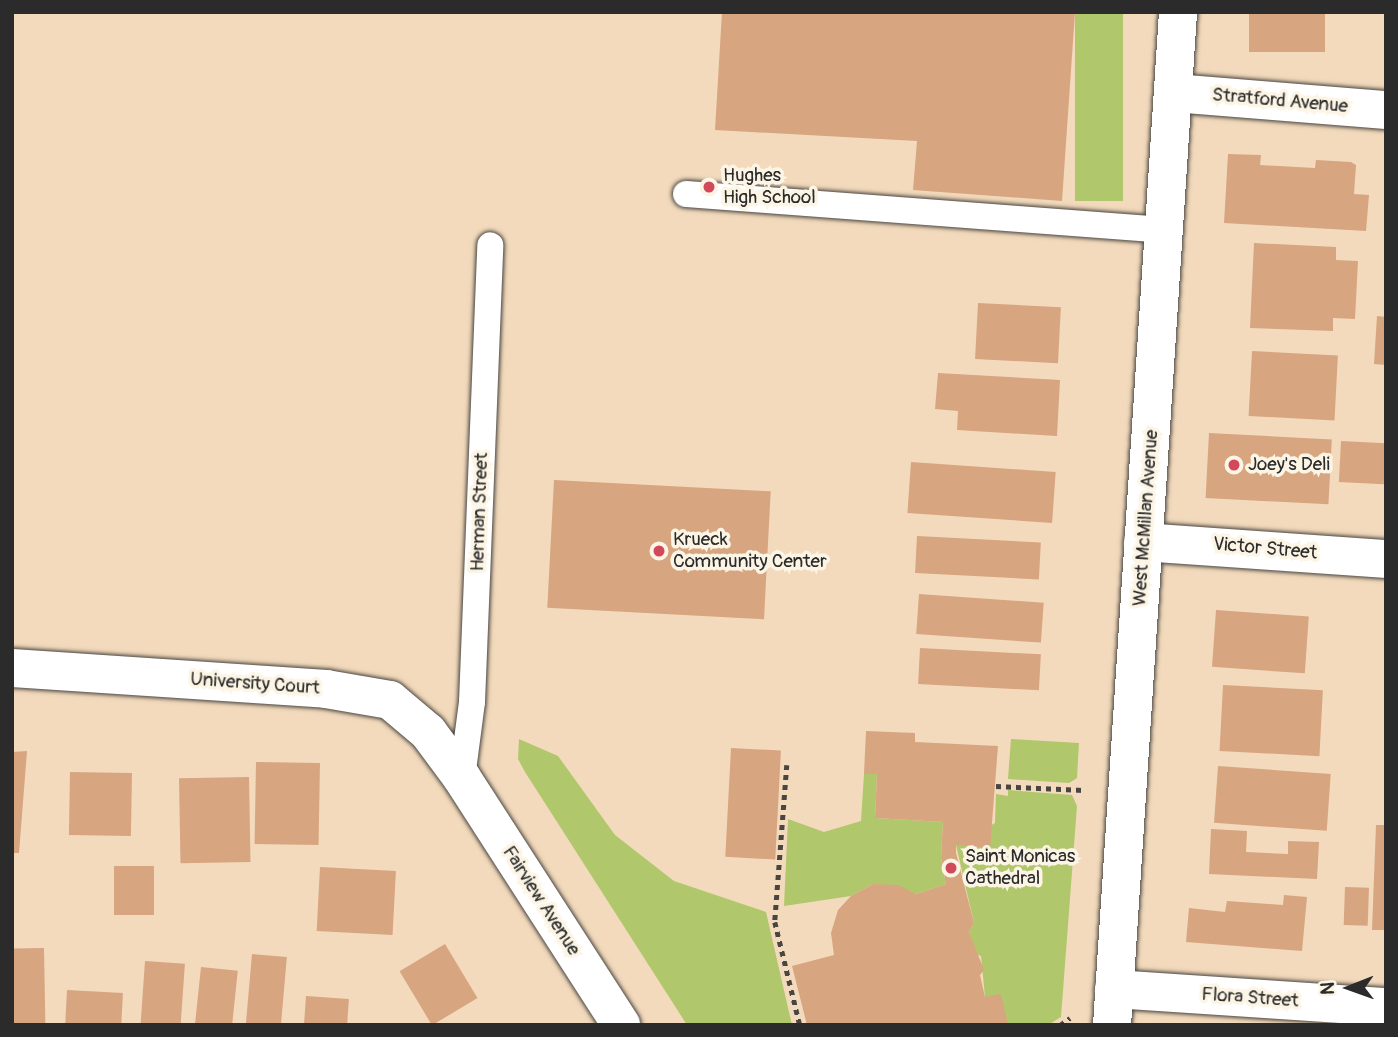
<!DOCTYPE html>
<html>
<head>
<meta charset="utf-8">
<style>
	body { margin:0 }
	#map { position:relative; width:1398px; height:1037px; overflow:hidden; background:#f3dabc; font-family:Pangolin,sans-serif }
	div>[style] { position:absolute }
	.green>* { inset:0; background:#b1c76c; transform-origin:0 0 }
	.building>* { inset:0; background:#d7a580; transform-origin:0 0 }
	.path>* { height:4.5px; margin-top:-2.25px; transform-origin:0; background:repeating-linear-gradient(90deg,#494541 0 5px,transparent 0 10px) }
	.roads { filter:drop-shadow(0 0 2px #494541) drop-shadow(0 0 2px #494541) }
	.lane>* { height:26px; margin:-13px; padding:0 13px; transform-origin:13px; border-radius:13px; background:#fff }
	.street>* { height:38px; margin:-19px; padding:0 19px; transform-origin:19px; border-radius:19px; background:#fff }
	.secondary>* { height:38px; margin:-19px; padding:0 19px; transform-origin:19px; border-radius:19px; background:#fff }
	.dots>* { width:19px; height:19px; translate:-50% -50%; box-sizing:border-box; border:4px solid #fcf5e5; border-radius:50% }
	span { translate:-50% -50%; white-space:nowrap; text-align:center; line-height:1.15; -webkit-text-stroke:7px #fcf5e5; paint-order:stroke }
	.street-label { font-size:19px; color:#2b2b2b }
	.poi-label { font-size:19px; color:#2b2b2b }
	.left { translate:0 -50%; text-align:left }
	.frame { position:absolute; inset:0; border:14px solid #2b2b2b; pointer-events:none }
	.north { position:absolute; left:1314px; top:953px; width:70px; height:70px; -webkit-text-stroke:5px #fcf5e5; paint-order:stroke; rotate:269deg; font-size:19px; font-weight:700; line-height:28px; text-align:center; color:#2b2b2b }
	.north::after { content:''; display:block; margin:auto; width:24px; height:32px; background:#2b2b2b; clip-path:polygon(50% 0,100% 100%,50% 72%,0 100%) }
</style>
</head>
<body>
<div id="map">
	<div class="green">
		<div style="left:1075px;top:12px;width:48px;height:189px"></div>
		<div style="clip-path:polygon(519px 739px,558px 756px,615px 835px,674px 881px,766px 912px,792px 1025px,687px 1025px,525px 772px,518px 759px)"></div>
		<div style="clip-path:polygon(1011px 739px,1079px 743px,1077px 778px,1069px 783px,1008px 779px)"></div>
		<div style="clip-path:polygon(864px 774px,877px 774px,875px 818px,943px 822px,941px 858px,946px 884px,916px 894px,873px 884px,851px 896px,784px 906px,788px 819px,824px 832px,861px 821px)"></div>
		<div style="clip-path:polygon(1008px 790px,1072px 795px,1077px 806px,1061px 1017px,1048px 1025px,1008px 1025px,985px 997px,981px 956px,975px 954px,969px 932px,974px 923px,956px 845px,995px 823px,996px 794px,1008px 796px)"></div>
	</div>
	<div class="building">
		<div style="clip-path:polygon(722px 12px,1075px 12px,1062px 201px,913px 190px,917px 141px,715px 130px)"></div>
		<div style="left:1249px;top:12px;width:76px;height:40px"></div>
		<div style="clip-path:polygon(1228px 154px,1261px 155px,1260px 165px,1315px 168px,1316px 160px,1351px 162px,1356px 165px,1354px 194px,1369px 195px,1366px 231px,1224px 223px)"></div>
		<div style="clip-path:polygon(1254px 243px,1336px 247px,1336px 260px,1358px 261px,1355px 319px,1333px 318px,1333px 331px,1250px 328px)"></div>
		<div style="left:978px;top:303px;width:83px;height:56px;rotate:3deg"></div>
		<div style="clip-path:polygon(1377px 316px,1386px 317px,1386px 365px,1374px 364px)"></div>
		<div style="left:1252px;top:351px;width:86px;height:65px;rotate:3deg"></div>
		<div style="clip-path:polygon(938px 373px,1060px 380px,1057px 436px,957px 430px,958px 411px,935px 409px)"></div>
		<div style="left:1209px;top:433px;width:123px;height:65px;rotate:3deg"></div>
		<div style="left:1341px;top:441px;width:45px;height:41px;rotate:3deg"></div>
		<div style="left:911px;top:462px;width:145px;height:51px;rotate:4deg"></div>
		<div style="left:554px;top:480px;width:217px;height:128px;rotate:3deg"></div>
		<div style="left:917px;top:536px;width:124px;height:37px;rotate:3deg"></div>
		<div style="left:919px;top:594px;width:125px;height:40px;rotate:4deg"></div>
		<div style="left:1216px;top:610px;width:93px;height:57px;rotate:4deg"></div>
		<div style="left:920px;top:648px;width:121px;height:36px;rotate:3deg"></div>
		<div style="left:1223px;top:685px;width:100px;height:66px;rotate:3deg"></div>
		<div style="clip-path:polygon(866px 731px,915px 733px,915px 742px,998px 746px,990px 848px,956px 845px,956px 853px,974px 923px,969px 932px,984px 970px,980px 975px,985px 997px,1001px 994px,1008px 1025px,807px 1025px,792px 966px,834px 955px,831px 933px,838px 910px,851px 896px,873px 884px,898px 885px,916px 894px,946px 884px,941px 858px,943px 822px,875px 818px,877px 774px,864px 774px)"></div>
		<div style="left:731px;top:748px;width:50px;height:109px;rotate:3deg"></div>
		<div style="clip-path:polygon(27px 751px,19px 853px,12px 853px,12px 752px)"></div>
		<div style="left:256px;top:762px;width:64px;height:82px;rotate:1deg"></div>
		<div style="left:1218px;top:766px;width:113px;height:57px;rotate:4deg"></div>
		<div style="left:70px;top:772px;width:62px;height:63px;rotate:1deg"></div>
		<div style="left:249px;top:777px;width:85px;height:70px;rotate:89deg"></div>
		<div style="clip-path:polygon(1376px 825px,1386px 825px,1386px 930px,1372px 930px)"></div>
		<div style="clip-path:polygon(1211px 829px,1247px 831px,1246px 852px,1288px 854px,1288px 841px,1319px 842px,1317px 879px,1209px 874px)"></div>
		<div style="left:114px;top:866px;width:40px;height:49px"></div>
		<div style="left:320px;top:867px;width:76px;height:64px;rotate:3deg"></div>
		<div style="left:1345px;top:887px;width:24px;height:38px;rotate:2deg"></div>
		<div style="clip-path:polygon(1284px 895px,1307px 897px,1302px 951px,1186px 942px,1189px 908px,1225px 912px,1227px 901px,1283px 905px)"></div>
		<div style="left:445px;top:944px;width:63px;height:53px;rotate:59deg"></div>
		<div style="left:44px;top:948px;width:77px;height:32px;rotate:89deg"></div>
		<div style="left:252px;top:954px;width:35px;height:71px;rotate:5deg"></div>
		<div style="left:145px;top:961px;width:40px;height:64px;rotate:4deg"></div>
		<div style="left:201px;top:967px;width:37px;height:58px;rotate:6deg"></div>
		<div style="left:67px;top:990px;width:56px;height:35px;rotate:3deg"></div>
		<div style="left:306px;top:996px;width:43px;height:29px;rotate:4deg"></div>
	</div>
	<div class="path">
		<div style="left:787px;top:765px;width:157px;rotate:94.4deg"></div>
		<div style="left:775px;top:922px;width:106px;rotate:76.4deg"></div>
		<div style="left:996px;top:786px;width:88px;rotate:2.6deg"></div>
		<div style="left:1060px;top:1025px;width:12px;rotate:-35deg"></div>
	</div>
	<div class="roads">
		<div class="lane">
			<div style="left:686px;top:194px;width:479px;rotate:4.3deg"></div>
			<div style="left:462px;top:778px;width:77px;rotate:-82.5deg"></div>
			<div style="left:472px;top:702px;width:457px;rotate:-87.7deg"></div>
		</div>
		<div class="street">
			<div style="left:1174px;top:93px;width:213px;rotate:4.6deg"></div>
			<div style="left:1143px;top:542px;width:244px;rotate:4deg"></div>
			<div style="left:12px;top:668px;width:315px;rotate:3.8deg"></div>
			<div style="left:326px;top:689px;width:65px;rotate:9.8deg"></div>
			<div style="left:390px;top:700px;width:50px;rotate:40.1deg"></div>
			<div style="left:428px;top:732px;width:57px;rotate:53.5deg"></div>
			<div style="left:462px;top:778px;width:294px;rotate:57.2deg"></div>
			<div style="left:1114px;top:989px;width:273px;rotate:3.8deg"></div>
		</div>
		<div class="secondary">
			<div style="left:1112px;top:1025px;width:1015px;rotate:-86.27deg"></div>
		</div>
	</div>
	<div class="dots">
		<div style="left:709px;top:187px;background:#d1495b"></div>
		<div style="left:1234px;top:465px;background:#d1495b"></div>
		<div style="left:659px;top:551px;background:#d1495b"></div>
		<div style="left:951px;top:868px;background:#d1495b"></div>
	</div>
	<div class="street-label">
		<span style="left:1280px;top:101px;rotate:5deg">Stratford Avenue</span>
		<span style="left:480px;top:512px;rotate:-88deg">Herman Street</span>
		<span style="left:1146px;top:518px;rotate:-86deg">West McMillan Avenue</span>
		<span style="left:1265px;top:549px;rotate:5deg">Victor Street</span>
		<span style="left:255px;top:684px;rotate:4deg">University Court</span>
		<span style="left:541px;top:901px;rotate:57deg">Fairview Avenue</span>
		<span style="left:1250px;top:998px;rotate:4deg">Flora Street</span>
	</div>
	<div class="poi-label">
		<span class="left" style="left:723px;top:187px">Hughes<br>High School</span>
		<span class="left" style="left:1248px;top:465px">Joey's Deli</span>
		<span class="left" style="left:673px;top:551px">Krueck<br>Community Center</span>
		<span class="left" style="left:965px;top:868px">Saint Monicas<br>Cathedral</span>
	</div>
	<div class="frame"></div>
	<div class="north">N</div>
</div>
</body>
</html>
